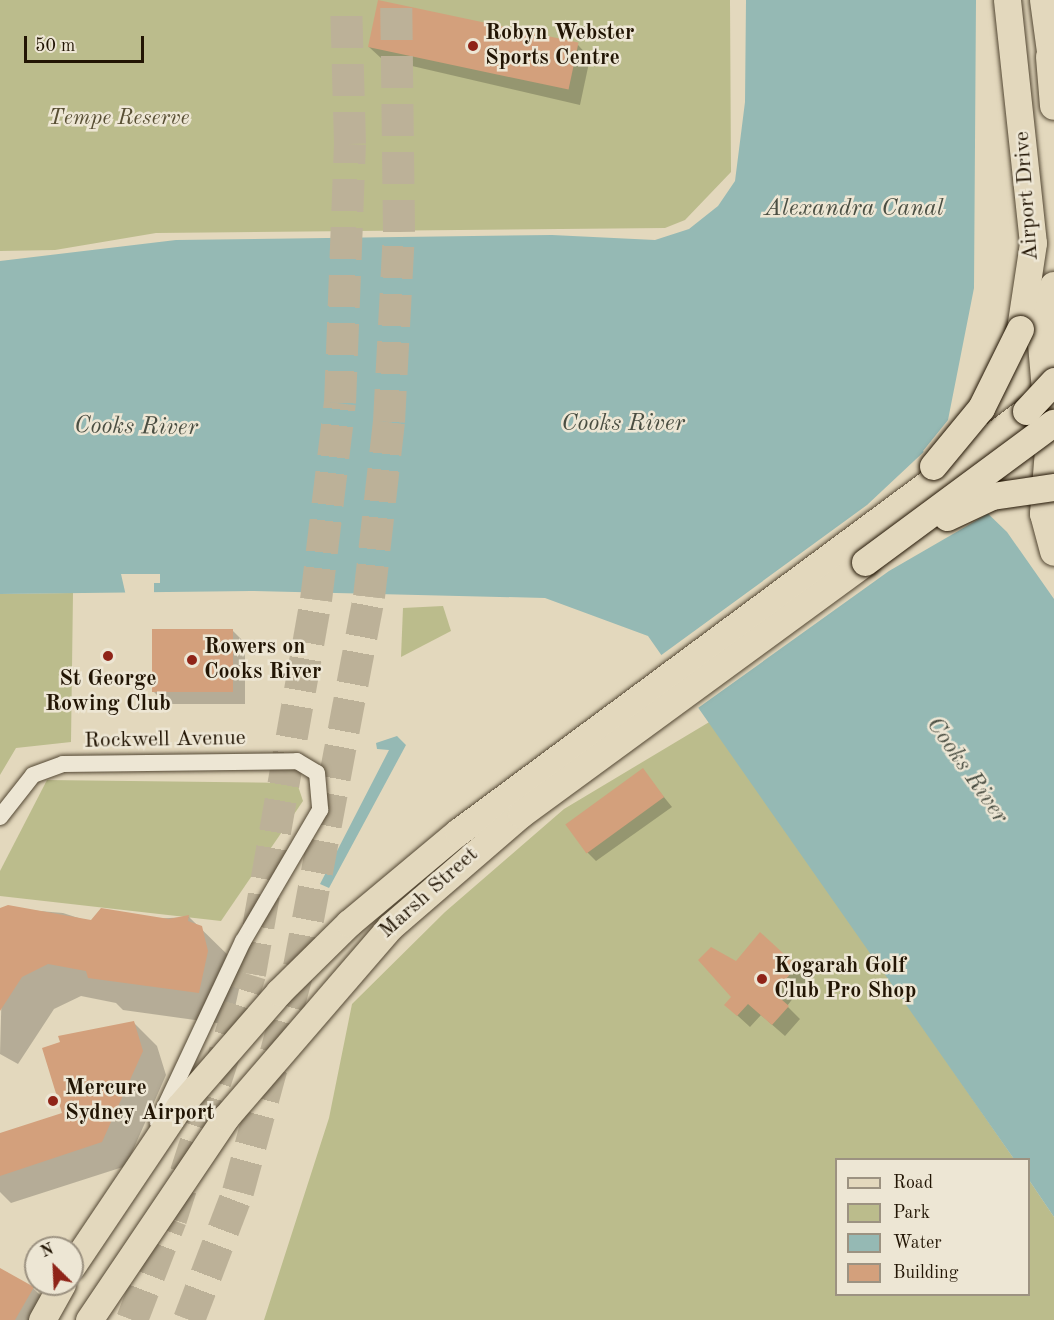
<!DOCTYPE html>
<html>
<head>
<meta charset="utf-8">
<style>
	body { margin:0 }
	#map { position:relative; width:1054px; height:1320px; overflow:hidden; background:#e3d8bd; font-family:"Old Standard TT",serif }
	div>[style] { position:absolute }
	.green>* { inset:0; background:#bbbc8c }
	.water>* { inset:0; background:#95b9b4 }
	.pier>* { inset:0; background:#e3d8bd }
	.shadow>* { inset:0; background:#0003 }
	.building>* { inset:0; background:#d3a07c; transform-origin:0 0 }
	.motorway-tunnel>* { height:32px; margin-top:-16px; transform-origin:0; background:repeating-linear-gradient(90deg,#bcb198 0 32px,transparent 0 48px) }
	.roads { filter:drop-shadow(0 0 2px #524632) drop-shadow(0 0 2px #524632) }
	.minor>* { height:16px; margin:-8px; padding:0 8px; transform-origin:8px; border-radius:8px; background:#ede6d4 }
	.primary>* { height:27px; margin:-13.5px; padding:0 13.5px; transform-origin:13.5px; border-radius:13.5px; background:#e3d8bd }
	.trunk>* { height:28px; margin:-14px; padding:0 14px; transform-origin:14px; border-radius:14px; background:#e3d8bd }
	.bridges { filter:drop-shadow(0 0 2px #221504) drop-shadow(0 0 2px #221504) }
	.primary-bridge>* { height:27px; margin:-13.5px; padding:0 13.5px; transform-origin:13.5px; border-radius:13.5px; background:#e3d8bd }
	.dots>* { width:16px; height:16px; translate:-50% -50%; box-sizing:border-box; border:3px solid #ede6d4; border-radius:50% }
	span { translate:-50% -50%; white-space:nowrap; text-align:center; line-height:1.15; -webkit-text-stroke:5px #ede6d4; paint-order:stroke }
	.poi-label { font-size:22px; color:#221504; font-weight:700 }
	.left { translate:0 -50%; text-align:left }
	.park-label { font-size:22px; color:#584f34; font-style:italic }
	.street-label { font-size:22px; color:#221504 }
	.water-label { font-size:24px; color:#4a4e42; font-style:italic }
	.legend { position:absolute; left:835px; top:1158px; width:195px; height:138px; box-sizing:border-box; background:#ede6d4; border:2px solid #9c9281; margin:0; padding:8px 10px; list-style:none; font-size:18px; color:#221504 }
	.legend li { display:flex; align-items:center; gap:12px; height:30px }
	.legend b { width:30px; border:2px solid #9c9281 }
	.north { position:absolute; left:24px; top:1236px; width:60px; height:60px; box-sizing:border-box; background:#ede6d4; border:2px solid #9c9281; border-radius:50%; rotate:336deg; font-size:16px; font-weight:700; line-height:24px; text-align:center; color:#221504 }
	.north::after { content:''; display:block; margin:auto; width:21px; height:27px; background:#8f2418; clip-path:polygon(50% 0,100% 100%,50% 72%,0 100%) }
	.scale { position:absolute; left:24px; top:36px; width:120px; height:27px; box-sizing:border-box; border:3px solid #221504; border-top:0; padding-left:8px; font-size:18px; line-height:21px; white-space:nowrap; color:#221504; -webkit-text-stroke:4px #ede6d4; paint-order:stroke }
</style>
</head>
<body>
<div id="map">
	<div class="green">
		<div style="clip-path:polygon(0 0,730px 0,731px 172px,685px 220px,665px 228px,156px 233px,55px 250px,0 251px)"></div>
		<div style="clip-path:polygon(73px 593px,71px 742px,16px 748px,0 775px,0 594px)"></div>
		<div style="clip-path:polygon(443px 606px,451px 631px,401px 657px,403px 608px)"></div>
		<div style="clip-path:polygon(711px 721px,1014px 1159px,836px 1160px,836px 1294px,1028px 1294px,1029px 1180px,1054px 1217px,1054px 1320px,264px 1320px,329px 1118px,352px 1004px,445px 912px,564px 809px)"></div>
		<div style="clip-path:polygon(47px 780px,297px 783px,303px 801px,221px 921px,0 896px,0 871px)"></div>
	</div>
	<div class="water">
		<div style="clip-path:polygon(746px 0,976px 0,974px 288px,948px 420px,923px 451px,1007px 532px,1054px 599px,1054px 1217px,1029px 1180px,1028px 1160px,1014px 1159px,648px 636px,545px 598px,251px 591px,0 594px,0 261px,176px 240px,552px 235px,655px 240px,689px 229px,718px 206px,735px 181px,745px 102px)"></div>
		<div style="clip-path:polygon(397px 736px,406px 745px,329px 888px,320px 884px,389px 750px,377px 749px,376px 743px)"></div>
	</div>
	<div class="pier">
		<div style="clip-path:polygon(930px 446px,927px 450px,991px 512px,889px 571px,698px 708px,660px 656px,867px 505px)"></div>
		<div style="clip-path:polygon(121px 574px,160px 574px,160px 583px,154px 583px,154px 596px,126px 596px)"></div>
	</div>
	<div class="shadow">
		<div style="clip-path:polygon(578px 45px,590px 58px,580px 105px,382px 59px,369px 47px)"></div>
		<div style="clip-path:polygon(232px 630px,245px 643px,245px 704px,166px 704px,153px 691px)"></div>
		<div style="clip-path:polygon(642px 770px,672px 807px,596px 861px,587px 852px)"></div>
		<div style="clip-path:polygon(4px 908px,63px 913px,91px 922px,189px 917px,234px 961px,240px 985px,231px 1025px,123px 1010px,116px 1003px,81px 996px,54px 1009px,18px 1064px,0 1054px)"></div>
		<div style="clip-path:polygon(737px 963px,795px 967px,808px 979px,787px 1006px,800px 1019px,785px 1036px,761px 1015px,750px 1027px,726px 1005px,733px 997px)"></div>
		<div style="clip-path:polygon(133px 1022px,157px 1046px,166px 1075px,126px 1166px,11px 1203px,0 1192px,0 1134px,64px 1114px)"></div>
		<div style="clip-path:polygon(0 1270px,33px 1288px,59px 1314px,55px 1320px,0 1320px)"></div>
	</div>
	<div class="building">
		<div style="left:378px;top:0;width:205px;height:48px;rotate:12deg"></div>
		<div style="left:152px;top:629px;width:81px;height:63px"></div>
		<div style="left:643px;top:768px;width:36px;height:96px;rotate:54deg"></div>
		<div style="clip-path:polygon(8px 905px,91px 920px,101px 908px,169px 919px,189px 915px,188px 921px,202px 926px,208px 951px,199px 993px,88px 978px,86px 971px,48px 964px,22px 977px,0 1011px,0 908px)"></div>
		<div style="clip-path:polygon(760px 932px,797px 966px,774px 993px,789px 1006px,772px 1025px,748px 1004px,737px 1016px,724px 1005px,731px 997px,698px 960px,711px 947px,736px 961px)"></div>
		<div style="clip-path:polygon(134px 1021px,143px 1051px,102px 1142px,0 1176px,0 1133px,62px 1113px,42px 1048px,60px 1042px,58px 1036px)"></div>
		<div style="clip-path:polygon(0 1268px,34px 1287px,15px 1320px,0 1320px)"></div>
	</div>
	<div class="motorway-tunnel">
		<div style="left:132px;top:1320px;width:108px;rotate:-68.9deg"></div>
		<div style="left:171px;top:1219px;width:257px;rotate:-72.1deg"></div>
		<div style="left:250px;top:974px;width:380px;rotate:-80deg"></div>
		<div style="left:316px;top:600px;width:198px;rotate:-83.1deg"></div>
		<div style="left:340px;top:403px;width:259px;rotate:-87.8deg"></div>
		<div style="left:350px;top:144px;width:144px;rotate:-91.6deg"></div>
		<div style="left:189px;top:1320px;width:137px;rotate:-69.1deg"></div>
		<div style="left:238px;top:1192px;width:233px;rotate:-74.8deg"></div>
		<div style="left:299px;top:967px;width:377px;rotate:-79.3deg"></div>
		<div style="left:369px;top:597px;width:176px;rotate:-83.5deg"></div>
		<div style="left:389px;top:422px;width:190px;rotate:-87deg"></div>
		<div style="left:399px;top:232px;width:232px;rotate:-90.7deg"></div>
	</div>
	<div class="roads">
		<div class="minor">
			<div style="left:0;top:817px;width:53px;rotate:-51.8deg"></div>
			<div style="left:33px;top:775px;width:32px;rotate:-20deg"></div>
			<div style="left:63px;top:764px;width:234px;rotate:-0.7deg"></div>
			<div style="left:297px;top:761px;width:23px;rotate:31deg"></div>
			<div style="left:317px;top:773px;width:37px;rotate:85deg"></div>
			<div style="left:320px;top:810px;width:152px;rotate:120.4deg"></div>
			<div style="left:243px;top:941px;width:200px;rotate:115.2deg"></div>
		</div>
		<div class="primary">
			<div style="left:1007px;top:0;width:244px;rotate:83.9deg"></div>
			<div style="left:1033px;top:243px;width:87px;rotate:98.6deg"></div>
			<div style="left:72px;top:1266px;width:192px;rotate:-56.1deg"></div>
			<div style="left:179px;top:1107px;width:152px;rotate:-49deg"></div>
			<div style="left:279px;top:992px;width:98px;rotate:-44.6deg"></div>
			<div style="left:349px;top:923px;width:142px;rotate:-39.9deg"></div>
			<div style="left:458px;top:832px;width:707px;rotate:-36.55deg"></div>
			<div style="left:42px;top:1320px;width:41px;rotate:-60.9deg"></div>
			<div style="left:89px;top:1320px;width:245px;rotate:-56deg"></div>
			<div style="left:226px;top:1117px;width:251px;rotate:-49.2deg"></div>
			<div style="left:390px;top:927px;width:173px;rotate:-40.8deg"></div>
			<div style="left:521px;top:814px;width:426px;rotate:-36.2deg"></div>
		</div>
		<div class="trunk">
			<div style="left:1044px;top:0;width:75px;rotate:82.3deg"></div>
			<div style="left:1050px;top:57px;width:49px;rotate:85.3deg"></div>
			<div style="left:1054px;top:286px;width:59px;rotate:101.7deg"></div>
			<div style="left:1042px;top:344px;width:93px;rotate:85.1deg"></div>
			<div style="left:1050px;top:437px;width:77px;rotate:94.5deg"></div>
			<div style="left:1044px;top:514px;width:39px;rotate:75deg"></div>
		</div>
	</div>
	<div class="bridges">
		<div class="primary-bridge">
			<div style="left:1026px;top:411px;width:41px;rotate:-47deg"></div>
			<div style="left:933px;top:466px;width:75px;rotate:-50.4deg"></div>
			<div style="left:981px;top:408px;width:88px;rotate:-63.7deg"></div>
			<div style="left:947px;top:517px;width:50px;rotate:-25deg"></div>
			<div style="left:992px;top:496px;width:63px;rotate:-8.3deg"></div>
			<div style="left:865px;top:562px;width:234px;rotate:-36.5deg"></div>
		</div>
	</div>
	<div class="dots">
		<div style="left:473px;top:46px;background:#8f2418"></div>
		<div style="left:108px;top:656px;background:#8f2418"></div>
		<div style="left:192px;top:660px;background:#8f2418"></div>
		<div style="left:762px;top:979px;background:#8f2418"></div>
		<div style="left:53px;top:1101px;background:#8f2418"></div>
	</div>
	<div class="poi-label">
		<span class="left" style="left:485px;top:46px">Robyn Webster<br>Sports Centre</span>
		<span class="left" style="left:204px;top:660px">Rowers on<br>Cooks River</span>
		<span style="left:108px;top:692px">St George<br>Rowing Club</span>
		<span class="left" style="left:774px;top:979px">Kogarah Golf<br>Club Pro Shop</span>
		<span class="left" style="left:65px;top:1101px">Mercure<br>Sydney Airport</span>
	</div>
	<div class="park-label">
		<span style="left:119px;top:119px">Tempe Reserve</span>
	</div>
	<div class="street-label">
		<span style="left:1027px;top:196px;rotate:-94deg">Airport Drive</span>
		<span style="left:165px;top:740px;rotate:-1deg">Rockwell Avenue</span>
		<span style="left:429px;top:893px;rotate:-42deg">Marsh Street</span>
	</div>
	<div class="water-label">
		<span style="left:854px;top:210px">Alexandra Canal</span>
		<span style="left:623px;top:425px">Cooks River</span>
		<span style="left:136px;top:428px;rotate:1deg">Cooks River</span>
		<span style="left:966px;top:771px;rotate:55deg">Cooks River</span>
	</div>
	<ul class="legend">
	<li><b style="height:8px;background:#e3d8bd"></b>Road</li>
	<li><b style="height:16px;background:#bbbc8c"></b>Park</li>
	<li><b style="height:16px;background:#95b9b4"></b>Water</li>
	<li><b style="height:16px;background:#d3a07c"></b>Building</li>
	</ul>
	<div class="north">N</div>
	<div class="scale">50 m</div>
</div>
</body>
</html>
